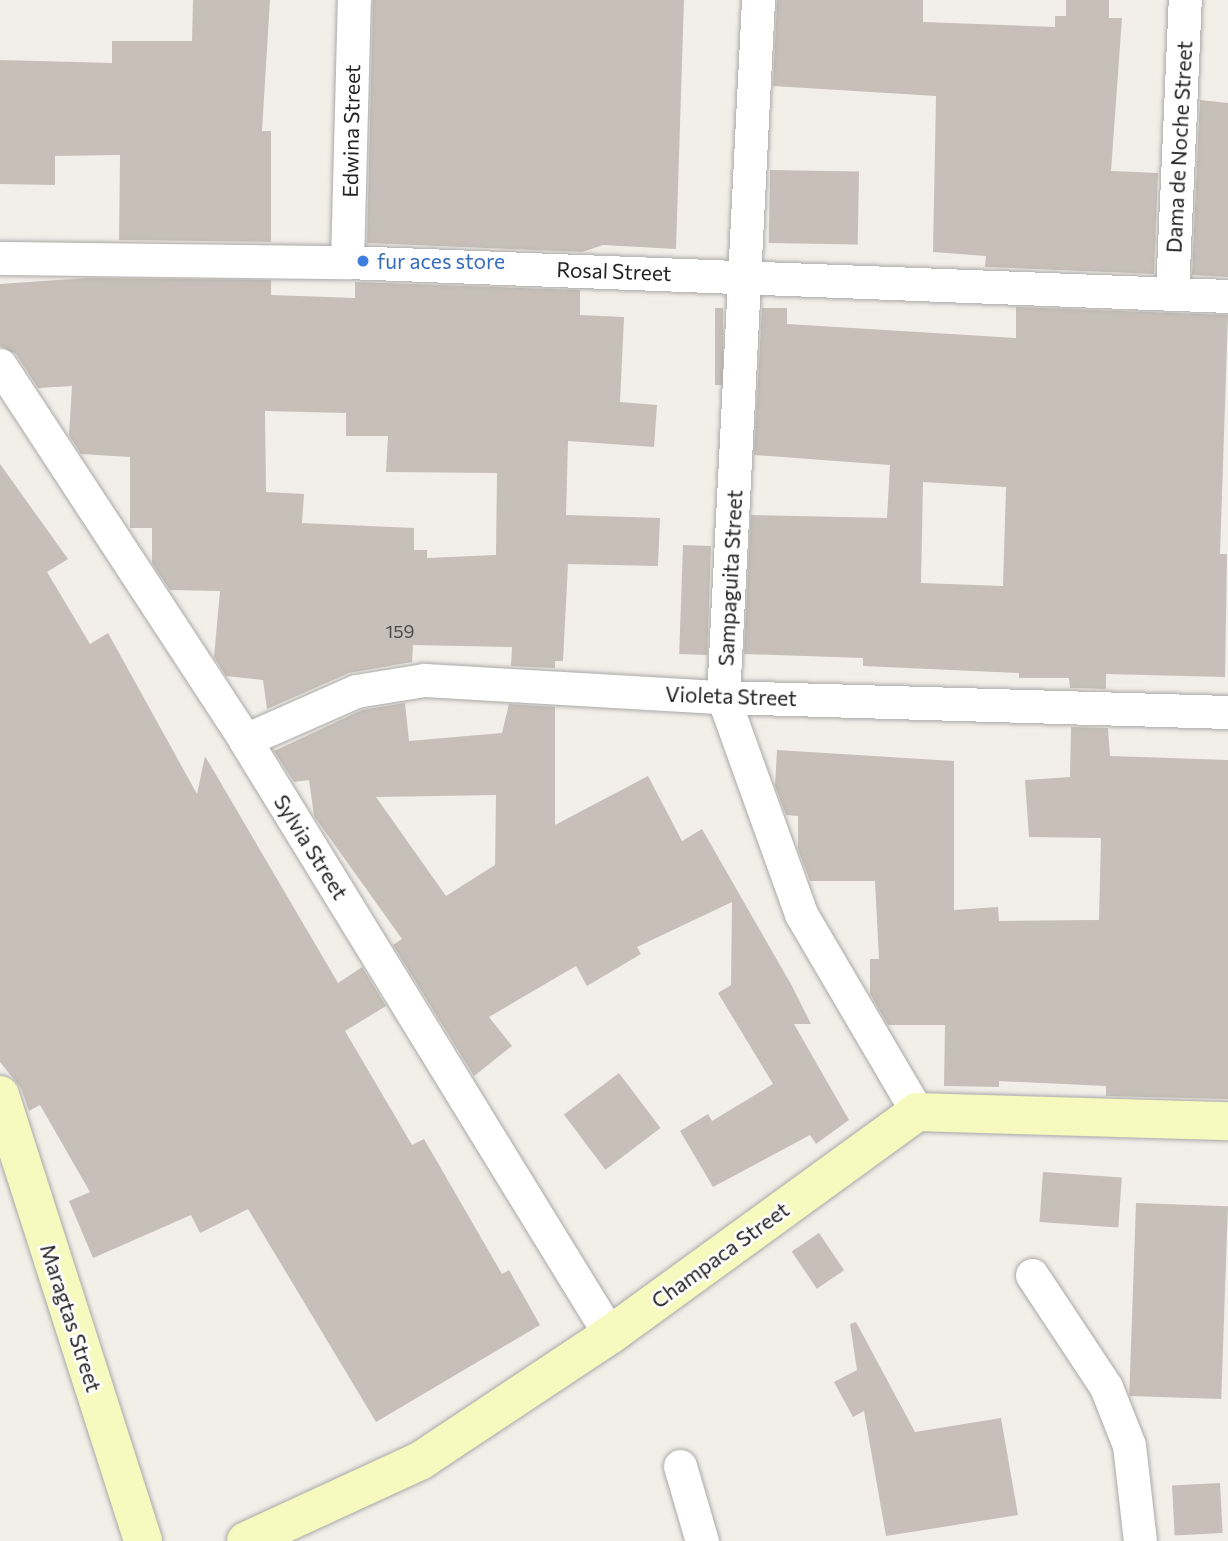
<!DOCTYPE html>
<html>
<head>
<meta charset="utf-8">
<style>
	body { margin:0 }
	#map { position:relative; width:1228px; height:1541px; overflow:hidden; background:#f2efe9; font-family:Commissioner,sans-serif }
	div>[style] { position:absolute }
	.building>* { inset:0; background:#c7bfb8; transform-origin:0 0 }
	.roads { filter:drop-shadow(0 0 2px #a9a9a9) drop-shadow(0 0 2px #a9a9a9) }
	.street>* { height:33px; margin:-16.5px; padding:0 16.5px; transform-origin:16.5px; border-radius:16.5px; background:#fff }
	.secondary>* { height:38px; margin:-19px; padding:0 19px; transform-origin:19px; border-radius:19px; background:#f7fabf }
	.dots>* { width:19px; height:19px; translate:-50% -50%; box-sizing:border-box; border:4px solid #fff; border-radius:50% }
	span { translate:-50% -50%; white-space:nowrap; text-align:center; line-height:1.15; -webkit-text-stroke:5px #fff; paint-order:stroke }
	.number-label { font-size:18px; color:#4b4948 }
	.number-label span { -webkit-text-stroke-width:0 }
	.street-label { font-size:21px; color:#222 }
	.shop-label { font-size:21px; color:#366cbe }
	.left { translate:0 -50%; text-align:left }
</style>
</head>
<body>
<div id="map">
	<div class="building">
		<div style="clip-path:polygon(193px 0,270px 0,262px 131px,271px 131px,271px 242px,119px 240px,120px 155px,55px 156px,55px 185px,0 184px,0 60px,112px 63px,112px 41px,192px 41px)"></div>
		<div style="clip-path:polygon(373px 0,684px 0,676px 249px,603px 245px,582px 252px,367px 243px)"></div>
		<div style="clip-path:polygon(777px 0,923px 0,923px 22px,1055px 27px,1055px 16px,1066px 16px,1066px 0,1109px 0,1109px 18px,1122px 18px,1111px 171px,1158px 173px,1154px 274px,985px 267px,986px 256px,933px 252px,936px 96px,773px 86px)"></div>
		<div style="clip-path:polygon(1200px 100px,1228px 103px,1228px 277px,1192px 275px)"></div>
		<div style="left:770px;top:170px;width:89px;height:73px;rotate:1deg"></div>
		<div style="clip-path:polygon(evenodd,88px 278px,271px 280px,271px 295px,355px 298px,355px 282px,580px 290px,580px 315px,624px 317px,620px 402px,657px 405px,654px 447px,568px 441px,566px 515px,660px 518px,658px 566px,568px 564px,563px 661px,555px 661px,555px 668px,511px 666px,512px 647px,413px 645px,412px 662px,349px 673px,267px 709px,263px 680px,226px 676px,214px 657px,220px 591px,170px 590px,152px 563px,152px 528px,130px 528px,130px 457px,81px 454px,69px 435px,72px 386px,38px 388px,16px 354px,0 346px,0 284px,88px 278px,265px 411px,346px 413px,346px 436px,388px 436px,386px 472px,497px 473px,496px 555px,427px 558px,427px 550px,414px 550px,414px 528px,302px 523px,304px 494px,266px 492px,265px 411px)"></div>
		<div style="clip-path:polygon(evenodd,1016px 307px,1228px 315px,1220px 554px,1227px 554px,1225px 677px,1106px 674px,1106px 689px,1070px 688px,1069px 678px,1019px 678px,1019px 673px,863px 666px,863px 658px,744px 654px,751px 515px,887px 518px,890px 465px,754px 455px,762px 308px,787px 308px,787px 324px,1016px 338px,1016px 307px,923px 482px,1006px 487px,1003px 586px,921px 583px,923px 482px)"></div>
		<div style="left:715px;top:308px;width:8px;height:77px"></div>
		<div style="clip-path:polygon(0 464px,68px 559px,47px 572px,90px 644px,108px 633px,197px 794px,205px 756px,338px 983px,362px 967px,386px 1006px,345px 1031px,412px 1145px,424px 1139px,502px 1274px,509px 1270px,540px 1325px,376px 1422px,248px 1209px,200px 1233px,191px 1215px,93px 1258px,69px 1201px,90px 1192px,40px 1105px,29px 1111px,21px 1088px,0 1062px)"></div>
		<div style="left:683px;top:545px;width:28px;height:109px;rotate:2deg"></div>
		<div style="clip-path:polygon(evenodd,405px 703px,409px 741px,502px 733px,509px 704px,555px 707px,555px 825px,648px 776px,682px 841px,702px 829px,792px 986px,811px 1024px,794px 1024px,849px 1120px,816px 1144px,810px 1135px,713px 1187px,680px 1131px,708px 1114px,712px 1121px,773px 1084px,718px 993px,731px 985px,732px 902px,637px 947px,641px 954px,587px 986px,576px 966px,489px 1017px,512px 1046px,474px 1076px,393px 945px,402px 939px,314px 816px,309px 780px,294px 782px,274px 751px,362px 710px,405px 703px,496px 795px,495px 865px,446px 896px,376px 797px,496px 795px)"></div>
		<div style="clip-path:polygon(1071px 727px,1108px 728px,1110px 756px,1228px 760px,1228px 1099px,1106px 1096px,1106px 1086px,999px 1081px,999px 1087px,944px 1086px,945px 1025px,888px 1025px,870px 994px,870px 959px,879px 959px,875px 881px,810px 881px,798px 849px,798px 816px,786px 815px,775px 786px,777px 750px,954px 761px,954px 910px,998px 907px,999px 921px,1099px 920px,1101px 838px,1029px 837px,1025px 780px,1070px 777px)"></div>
		<div style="left:619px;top:1073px;width:69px;height:69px;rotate:53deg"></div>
		<div style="left:1043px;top:1172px;width:79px;height:50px;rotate:4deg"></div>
		<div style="left:1136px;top:1203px;width:92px;height:193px;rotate:2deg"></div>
		<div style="left:819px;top:1233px;width:45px;height:33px;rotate:56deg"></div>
		<div style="clip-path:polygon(856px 1322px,915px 1432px,1001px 1418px,1018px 1515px,886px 1536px,864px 1411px,853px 1417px,834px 1382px,857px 1370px,850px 1324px)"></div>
		<div style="left:1220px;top:1483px;width:50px;height:48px;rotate:87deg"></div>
	</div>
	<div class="roads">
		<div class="street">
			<div style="left:758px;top:0;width:698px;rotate:92.87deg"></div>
			<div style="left:723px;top:697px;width:231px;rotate:70.2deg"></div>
			<div style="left:801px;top:914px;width:229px;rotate:59.6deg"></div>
			<div style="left:0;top:258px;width:347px;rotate:0.7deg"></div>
			<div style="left:347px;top:262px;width:882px;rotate:2.21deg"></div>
			<div style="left:347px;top:262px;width:262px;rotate:-88.5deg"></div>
			<div style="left:1172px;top:293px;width:293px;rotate:-87.5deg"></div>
			<div style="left:0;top:365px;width:448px;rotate:56.8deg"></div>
			<div style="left:245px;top:740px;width:698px;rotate:58.47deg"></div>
			<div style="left:245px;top:740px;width:121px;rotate:-23.8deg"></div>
			<div style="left:356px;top:691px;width:69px;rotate:-9.2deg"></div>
			<div style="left:424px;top:680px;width:299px;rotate:3.3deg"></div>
			<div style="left:723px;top:697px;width:505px;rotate:1.7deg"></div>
			<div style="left:1032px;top:1275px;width:134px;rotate:56.5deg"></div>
			<div style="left:1106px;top:1387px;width:62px;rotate:68.4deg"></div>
			<div style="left:1129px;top:1445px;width:97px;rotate:83.5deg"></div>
			<div style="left:680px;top:1466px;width:78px;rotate:73.7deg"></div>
		</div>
		<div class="secondary">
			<div style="left:0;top:1095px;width:468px;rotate:72.2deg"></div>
			<div style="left:246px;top:1541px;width:192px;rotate:-24.7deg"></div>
			<div style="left:420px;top:1461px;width:228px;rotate:-33.6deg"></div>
			<div style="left:610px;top:1335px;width:379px;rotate:-36deg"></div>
			<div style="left:917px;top:1112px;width:311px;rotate:1.7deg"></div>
		</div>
	</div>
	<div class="dots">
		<div style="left:363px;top:261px;background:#3f7fe0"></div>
	</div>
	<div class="number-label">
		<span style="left:400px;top:631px">159</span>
	</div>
	<div class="street-label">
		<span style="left:351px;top:131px;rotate:-89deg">Edwina Street</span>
		<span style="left:1179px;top:147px;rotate:-87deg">Dama de Noche Street</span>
		<span style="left:614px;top:271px;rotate:2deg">Rosal Street</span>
		<span style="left:730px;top:578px;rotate:-87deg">Sampaguita Street</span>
		<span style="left:731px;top:696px;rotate:2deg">Violeta Street</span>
		<span style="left:311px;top:847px;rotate:58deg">Sylvia Street</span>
		<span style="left:720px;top:1255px;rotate:-36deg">Champaca Street</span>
		<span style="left:71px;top:1318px;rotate:72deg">Maragtas Street</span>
	</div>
	<div class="shop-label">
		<span class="left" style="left:377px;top:261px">fur aces store</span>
	</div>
</div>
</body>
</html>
